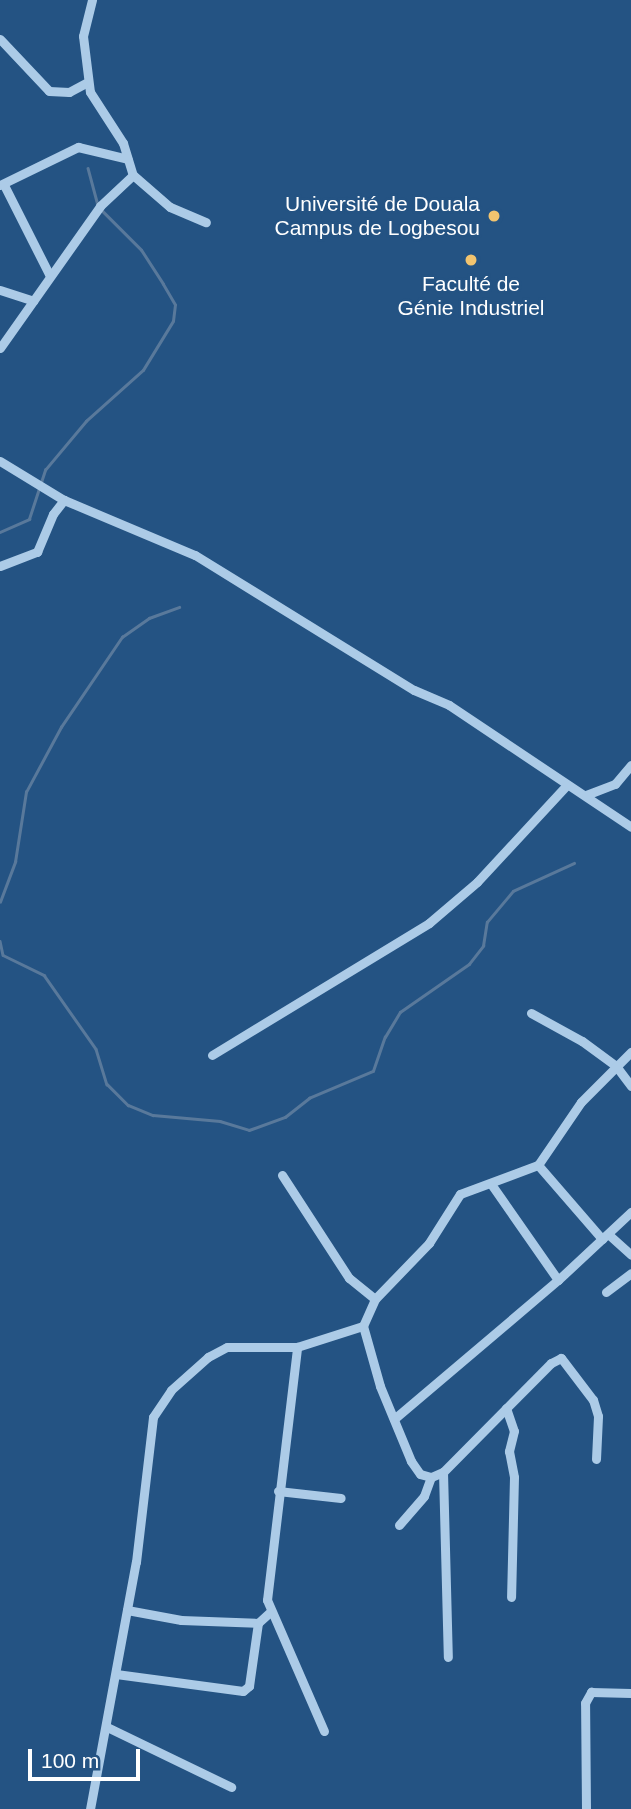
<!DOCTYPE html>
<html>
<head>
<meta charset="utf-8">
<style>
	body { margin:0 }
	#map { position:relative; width:631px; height:1809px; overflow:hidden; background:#245383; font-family:Helvetica,sans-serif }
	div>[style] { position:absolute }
	.stream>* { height:2.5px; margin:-1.25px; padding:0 1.25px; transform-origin:1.25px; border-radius:1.25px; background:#59799b }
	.minor>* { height:9px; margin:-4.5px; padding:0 4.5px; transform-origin:4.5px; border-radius:4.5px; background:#accbe7 }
	.dots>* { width:19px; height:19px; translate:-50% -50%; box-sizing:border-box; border:4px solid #245383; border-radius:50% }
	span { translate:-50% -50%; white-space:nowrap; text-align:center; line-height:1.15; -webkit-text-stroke:5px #245383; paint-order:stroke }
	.poi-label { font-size:21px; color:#fff }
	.right { translate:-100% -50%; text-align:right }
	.scale { position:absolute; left:28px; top:1749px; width:112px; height:32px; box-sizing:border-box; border:4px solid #fff; border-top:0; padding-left:9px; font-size:21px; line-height:24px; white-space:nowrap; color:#fff; -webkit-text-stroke:5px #245383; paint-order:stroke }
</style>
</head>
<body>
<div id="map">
	<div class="stream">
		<div style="left:88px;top:168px;width:38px;rotate:75deg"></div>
		<div style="left:0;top:532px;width:32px;rotate:-24deg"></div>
		<div style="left:29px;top:519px;width:52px;rotate:-71.9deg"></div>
		<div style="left:45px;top:470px;width:64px;rotate:-50.1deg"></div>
		<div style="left:86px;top:421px;width:76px;rotate:-41.8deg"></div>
		<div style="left:143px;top:370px;width:57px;rotate:-58.5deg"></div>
		<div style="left:173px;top:321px;width:16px;rotate:-83deg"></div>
		<div style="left:175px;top:305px;width:24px;rotate:-120deg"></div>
		<div style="left:163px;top:284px;width:40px;rotate:-122.9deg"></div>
		<div style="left:141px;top:250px;width:55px;rotate:-135deg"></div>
		<div style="left:0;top:902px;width:43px;rotate:-69.4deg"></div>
		<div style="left:15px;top:862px;width:71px;rotate:-81.1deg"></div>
		<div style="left:26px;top:792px;width:74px;rotate:-61.7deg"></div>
		<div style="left:61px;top:727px;width:109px;rotate:-55.9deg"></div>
		<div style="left:122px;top:637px;width:33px;rotate:-35deg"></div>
		<div style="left:149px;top:618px;width:32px;rotate:-20deg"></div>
		<div style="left:0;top:941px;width:14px;rotate:78deg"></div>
		<div style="left:3px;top:955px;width:46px;rotate:26deg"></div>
		<div style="left:44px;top:975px;width:90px;rotate:54.9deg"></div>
		<div style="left:96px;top:1049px;width:37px;rotate:73deg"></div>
		<div style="left:107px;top:1084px;width:30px;rotate:45deg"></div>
		<div style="left:128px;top:1105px;width:27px;rotate:22deg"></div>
		<div style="left:153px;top:1115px;width:67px;rotate:5.1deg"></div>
		<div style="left:220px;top:1121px;width:30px;rotate:17deg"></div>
		<div style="left:249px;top:1130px;width:38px;rotate:-20deg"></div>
		<div style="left:285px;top:1117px;width:31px;rotate:-38deg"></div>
		<div style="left:309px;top:1098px;width:69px;rotate:-22.9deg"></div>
		<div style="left:373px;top:1071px;width:36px;rotate:-71deg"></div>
		<div style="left:385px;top:1037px;width:29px;rotate:-59deg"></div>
		<div style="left:400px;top:1012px;width:84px;rotate:-34.8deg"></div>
		<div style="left:469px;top:964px;width:23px;rotate:-52deg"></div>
		<div style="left:483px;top:946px;width:24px;rotate:-81deg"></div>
		<div style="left:487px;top:922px;width:40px;rotate:-50deg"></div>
		<div style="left:513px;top:891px;width:67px;rotate:-24.7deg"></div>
	</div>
	<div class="minor">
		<div style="left:92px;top:0;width:37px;rotate:104deg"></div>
		<div style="left:83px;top:36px;width:56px;rotate:82.9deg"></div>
		<div style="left:90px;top:92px;width:61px;rotate:57.1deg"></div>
		<div style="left:123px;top:143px;width:34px;rotate:73deg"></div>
		<div style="left:133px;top:175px;width:49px;rotate:40.9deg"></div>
		<div style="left:170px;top:207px;width:39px;rotate:23deg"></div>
		<div style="left:0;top:39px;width:71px;rotate:46.7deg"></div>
		<div style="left:49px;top:91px;width:20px;rotate:3deg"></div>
		<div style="left:69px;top:92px;width:19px;rotate:-28deg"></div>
		<div style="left:0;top:185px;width:87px;rotate:-26deg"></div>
		<div style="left:78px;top:147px;width:51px;rotate:13.5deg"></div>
		<div style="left:4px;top:185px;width:102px;rotate:63.2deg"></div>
		<div style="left:0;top:290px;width:35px;rotate:18deg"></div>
		<div style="left:0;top:348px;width:174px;rotate:-54.8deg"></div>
		<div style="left:100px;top:206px;width:45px;rotate:-43.2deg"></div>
		<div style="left:0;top:461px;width:75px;rotate:31.4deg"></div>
		<div style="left:64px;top:500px;width:142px;rotate:22.8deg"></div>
		<div style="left:195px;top:555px;width:257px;rotate:31.7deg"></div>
		<div style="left:414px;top:690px;width:38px;rotate:23deg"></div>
		<div style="left:449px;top:705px;width:219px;rotate:33.8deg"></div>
		<div style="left:0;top:566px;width:40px;rotate:-21deg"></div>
		<div style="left:37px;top:552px;width:41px;rotate:-67.2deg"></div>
		<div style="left:53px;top:514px;width:18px;rotate:-52deg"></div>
		<div style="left:586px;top:795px;width:31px;rotate:-21deg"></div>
		<div style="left:615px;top:784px;width:25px;rotate:-50deg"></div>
		<div style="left:531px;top:1013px;width:58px;rotate:28.8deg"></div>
		<div style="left:582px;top:1041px;width:42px;rotate:36.3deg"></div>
		<div style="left:616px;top:1066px;width:25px;rotate:53deg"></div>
		<div style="left:212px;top:1055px;width:254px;rotate:-31.3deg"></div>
		<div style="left:429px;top:923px;width:63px;rotate:-40.5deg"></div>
		<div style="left:477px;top:882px;width:131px;rotate:-47.2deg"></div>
		<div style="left:538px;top:1165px;width:98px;rotate:49.1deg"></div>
		<div style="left:282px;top:1175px;width:123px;rotate:57deg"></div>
		<div style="left:349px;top:1278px;width:33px;rotate:39deg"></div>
		<div style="left:608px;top:1234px;width:31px;rotate:42deg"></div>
		<div style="left:558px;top:1280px;width:100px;rotate:-43deg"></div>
		<div style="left:606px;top:1292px;width:31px;rotate:-37deg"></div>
		<div style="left:506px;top:1408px;width:24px;rotate:71deg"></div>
		<div style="left:514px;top:1431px;width:21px;rotate:104deg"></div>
		<div style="left:509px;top:1451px;width:26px;rotate:79deg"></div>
		<div style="left:514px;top:1477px;width:120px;rotate:91.4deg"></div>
		<div style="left:394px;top:1419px;width:215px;rotate:-40.3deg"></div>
		<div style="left:558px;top:1280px;width:117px;rotate:-124.9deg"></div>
		<div style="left:596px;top:1459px;width:43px;rotate:-87.3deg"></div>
		<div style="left:598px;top:1416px;width:17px;rotate:-107deg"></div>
		<div style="left:593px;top:1400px;width:53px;rotate:-127.3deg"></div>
		<div style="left:561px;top:1358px;width:11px;rotate:153deg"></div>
		<div style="left:551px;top:1363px;width:153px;rotate:134.7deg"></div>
		<div style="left:443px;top:1472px;width:13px;rotate:157deg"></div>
		<div style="left:431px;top:1477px;width:11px;rotate:-165deg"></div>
		<div style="left:420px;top:1474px;width:16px;rotate:-125deg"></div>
		<div style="left:411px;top:1461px;width:81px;rotate:-112.5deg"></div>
		<div style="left:380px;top:1386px;width:62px;rotate:-105.8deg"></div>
		<div style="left:363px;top:1326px;width:30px;rotate:-66deg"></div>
		<div style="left:375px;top:1299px;width:78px;rotate:-46deg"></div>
		<div style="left:429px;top:1243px;width:58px;rotate:-57.7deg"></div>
		<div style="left:460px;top:1194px;width:83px;rotate:-20.4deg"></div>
		<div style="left:538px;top:1165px;width:76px;rotate:-55.7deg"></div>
		<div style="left:581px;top:1102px;width:71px;rotate:-45deg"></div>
		<div style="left:443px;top:1472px;width:185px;rotate:88.5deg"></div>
		<div style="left:278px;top:1491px;width:63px;rotate:6.3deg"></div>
		<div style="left:399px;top:1525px;width:38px;rotate:-49deg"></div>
		<div style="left:424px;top:1496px;width:20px;rotate:-70deg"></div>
		<div style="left:127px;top:1610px;width:55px;rotate:10.5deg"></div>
		<div style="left:181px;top:1620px;width:77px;rotate:2.2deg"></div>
		<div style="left:116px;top:1674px;width:128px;rotate:7.6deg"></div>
		<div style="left:243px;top:1691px;width:8px;rotate:-40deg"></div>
		<div style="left:249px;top:1686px;width:64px;rotate:-81.9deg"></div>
		<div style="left:258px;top:1623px;width:15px;rotate:-42deg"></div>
		<div style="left:107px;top:1727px;width:138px;rotate:25.8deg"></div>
		<div style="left:324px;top:1731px;width:143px;rotate:-113.5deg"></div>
		<div style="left:267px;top:1600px;width:255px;rotate:-83.2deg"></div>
		<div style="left:297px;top:1347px;width:69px;rotate:-17.7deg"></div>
		<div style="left:90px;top:1809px;width:251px;rotate:-79.5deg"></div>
		<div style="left:136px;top:1562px;width:146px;rotate:-83.3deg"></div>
		<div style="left:153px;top:1417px;width:32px;rotate:-56deg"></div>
		<div style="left:171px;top:1390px;width:50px;rotate:-41.7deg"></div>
		<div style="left:208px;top:1357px;width:21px;rotate:-28deg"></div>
		<div style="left:227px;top:1347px;width:70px"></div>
		<div style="left:586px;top:1809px;width:106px;rotate:-90.5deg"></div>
		<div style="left:585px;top:1703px;width:13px;rotate:-61deg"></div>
		<div style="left:591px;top:1692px;width:40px;rotate:1.4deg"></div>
	</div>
	<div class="dots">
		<div style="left:494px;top:216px;background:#f2c46f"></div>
		<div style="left:471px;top:260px;background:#f2c46f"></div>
	</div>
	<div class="poi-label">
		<span class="right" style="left:480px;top:216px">Université de Douala<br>Campus de Logbesou</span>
		<span style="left:471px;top:296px">Faculté de<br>Génie Industriel</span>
	</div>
	<div class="scale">100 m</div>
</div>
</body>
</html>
